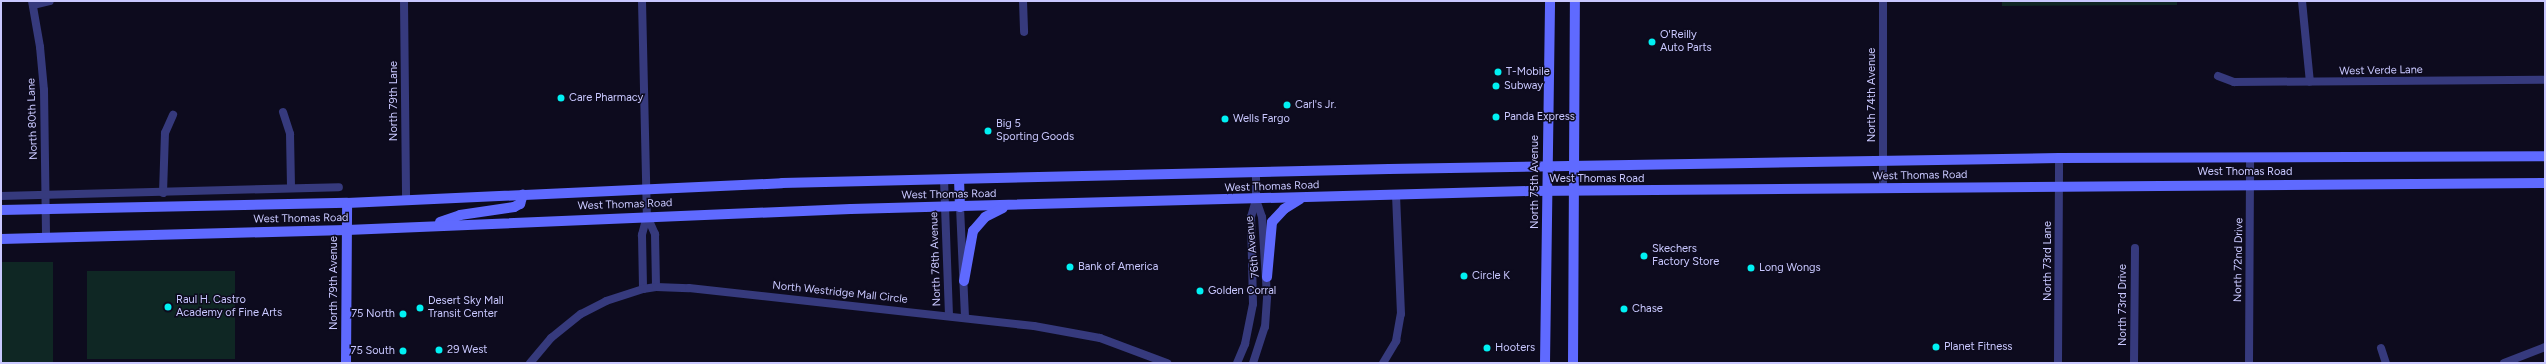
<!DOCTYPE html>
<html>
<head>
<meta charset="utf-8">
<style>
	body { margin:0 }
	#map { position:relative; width:2546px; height:364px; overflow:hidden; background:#0d0b1e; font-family:Figtree,sans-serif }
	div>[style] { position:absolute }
	.green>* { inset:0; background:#0f2724; transform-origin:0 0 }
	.street>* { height:8px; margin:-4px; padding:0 4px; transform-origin:4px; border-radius:4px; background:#363a7d }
	.secondary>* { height:10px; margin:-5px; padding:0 5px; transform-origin:5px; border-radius:5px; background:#5f6aff }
	.dots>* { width:11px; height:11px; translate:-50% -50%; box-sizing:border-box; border:2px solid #0d0b1e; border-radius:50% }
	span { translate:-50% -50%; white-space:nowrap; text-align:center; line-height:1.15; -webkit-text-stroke:3px #0d0b1e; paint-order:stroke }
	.poi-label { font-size:11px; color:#c9c8ff }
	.left { translate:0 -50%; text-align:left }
	.right { translate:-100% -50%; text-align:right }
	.street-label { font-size:11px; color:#c9c8ff }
	.frame { position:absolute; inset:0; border:2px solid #c9c8ff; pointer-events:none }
</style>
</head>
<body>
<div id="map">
	<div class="green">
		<div style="clip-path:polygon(2002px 1px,2177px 1px,2177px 5px,2002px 6px)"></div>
		<div style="left:1px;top:262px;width:52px;height:101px"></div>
		<div style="left:87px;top:271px;width:148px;height:88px"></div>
	</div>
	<div class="street">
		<div style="left:32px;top:1px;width:47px;rotate:80.1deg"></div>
		<div style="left:40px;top:47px;width:43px;rotate:84.7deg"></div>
		<div style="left:44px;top:90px;width:148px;rotate:89.2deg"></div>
		<div style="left:404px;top:1px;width:199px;rotate:89.4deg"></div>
		<div style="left:642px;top:1px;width:215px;rotate:88.7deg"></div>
		<div style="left:647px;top:216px;width:20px;rotate:105deg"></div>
		<div style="left:642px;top:235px;width:54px;rotate:88.9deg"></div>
		<div style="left:1023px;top:1px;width:31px;rotate:88deg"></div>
		<div style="left:2302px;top:1px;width:81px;rotate:84.4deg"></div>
		<div style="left:33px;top:5px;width:17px;rotate:-13deg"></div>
		<div style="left:2218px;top:76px;width:17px;rotate:21deg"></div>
		<div style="left:2234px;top:82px;width:311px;rotate:-0.4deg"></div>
		<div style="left:283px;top:112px;width:23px;rotate:72deg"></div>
		<div style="left:290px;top:134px;width:54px;rotate:88.9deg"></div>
		<div style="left:944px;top:179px;width:135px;rotate:87.9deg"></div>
		<div style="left:1883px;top:188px;width:187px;rotate:-90deg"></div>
		<div style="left:163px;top:193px;width:60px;rotate:-88.1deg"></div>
		<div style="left:165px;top:133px;width:20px;rotate:-66deg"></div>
		<div style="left:1px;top:196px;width:338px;rotate:-1.5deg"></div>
		<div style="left:960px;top:207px;width:109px;rotate:87.4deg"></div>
		<div style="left:647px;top:216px;width:20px;rotate:66deg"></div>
		<div style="left:655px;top:234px;width:53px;rotate:88.9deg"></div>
		<div style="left:2381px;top:348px;width:16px;rotate:72deg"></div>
		<div style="left:530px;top:363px;width:33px;rotate:-50deg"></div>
		<div style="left:551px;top:338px;width:38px;rotate:-39deg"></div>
		<div style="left:581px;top:314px;width:28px;rotate:-27deg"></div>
		<div style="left:606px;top:301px;width:39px;rotate:-18deg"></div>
		<div style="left:643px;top:289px;width:13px;rotate:-9deg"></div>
		<div style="left:656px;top:287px;width:33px;rotate:2deg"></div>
		<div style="left:689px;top:288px;width:347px;rotate:6.3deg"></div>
		<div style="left:1034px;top:326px;width:67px;rotate:10.3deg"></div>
		<div style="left:1100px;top:338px;width:72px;rotate:20.5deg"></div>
		<div style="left:1237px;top:363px;width:21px;rotate:-67deg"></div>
		<div style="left:1245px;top:344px;width:41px;rotate:-78.7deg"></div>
		<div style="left:1253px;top:304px;width:87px;rotate:-91.3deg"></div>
		<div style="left:1251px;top:217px;width:19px;rotate:-74deg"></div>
		<div style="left:1256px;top:199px;width:27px;rotate:-90deg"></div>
		<div style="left:1253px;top:363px;width:38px;rotate:-72deg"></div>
		<div style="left:1265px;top:327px;width:31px;rotate:-86deg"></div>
		<div style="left:1267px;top:296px;width:79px;rotate:-93.6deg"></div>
		<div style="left:1262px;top:217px;width:18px;rotate:-109deg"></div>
		<div style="left:1383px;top:363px;width:26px;rotate:-59deg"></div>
		<div style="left:1396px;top:341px;width:27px;rotate:-80deg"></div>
		<div style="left:1401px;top:314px;width:119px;rotate:-92.4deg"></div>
		<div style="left:2058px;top:363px;width:205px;rotate:-89.7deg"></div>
		<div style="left:2134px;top:363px;width:115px;rotate:-89.5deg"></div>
		<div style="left:2249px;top:363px;width:206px;rotate:-89.7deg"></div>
		<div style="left:2504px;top:363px;width:44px;rotate:-21.3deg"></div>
	</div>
	<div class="secondary">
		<div style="left:959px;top:179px;width:28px;rotate:88deg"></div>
		<div style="left:1px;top:210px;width:346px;rotate:-1.2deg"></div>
		<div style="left:347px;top:203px;width:435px;rotate:-2.6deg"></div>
		<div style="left:782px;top:183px;width:607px;rotate:-1.32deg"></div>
		<div style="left:1389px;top:169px;width:670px;rotate:-0.94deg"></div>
		<div style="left:2059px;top:158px;width:486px;rotate:-0.2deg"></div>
		<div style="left:440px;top:222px;width:21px;rotate:-19deg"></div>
		<div style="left:460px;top:215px;width:55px;rotate:-8.4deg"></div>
		<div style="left:514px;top:207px;width:7px;rotate:-27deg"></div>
		<div style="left:520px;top:204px;width:10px;rotate:-73deg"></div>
		<div style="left:1px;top:239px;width:346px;rotate:-1.5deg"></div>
		<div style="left:347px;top:230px;width:504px;rotate:-2.39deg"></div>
		<div style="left:851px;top:209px;width:678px;rotate:-1.52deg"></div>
		<div style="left:1529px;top:191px;width:1016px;rotate:-0.45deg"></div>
		<div style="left:1267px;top:277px;width:55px;rotate:-84.8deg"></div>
		<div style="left:1272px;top:222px;width:18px;rotate:-47deg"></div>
		<div style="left:1284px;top:209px;width:19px;rotate:-32deg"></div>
		<div style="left:964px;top:281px;width:51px;rotate:-79.8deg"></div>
		<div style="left:973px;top:231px;width:18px;rotate:-49deg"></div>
		<div style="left:985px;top:217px;width:20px;rotate:-27deg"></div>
		<div style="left:346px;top:363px;width:160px;rotate:-89.6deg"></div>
		<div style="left:1545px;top:363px;width:362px;rotate:-89.2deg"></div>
		<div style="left:1573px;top:363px;width:362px;rotate:-89.7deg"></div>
	</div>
	<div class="dots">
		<div style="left:1652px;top:42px;background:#00f1f3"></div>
		<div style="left:1498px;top:72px;background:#00f1f3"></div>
		<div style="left:1496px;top:86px;background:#00f1f3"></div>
		<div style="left:561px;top:98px;background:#00f1f3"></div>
		<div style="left:1287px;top:105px;background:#00f1f3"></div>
		<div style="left:1496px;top:117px;background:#00f1f3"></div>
		<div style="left:1225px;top:119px;background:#00f1f3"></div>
		<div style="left:988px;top:131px;background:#00f1f3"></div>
		<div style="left:1644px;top:256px;background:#00f1f3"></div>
		<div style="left:1070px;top:267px;background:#00f1f3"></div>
		<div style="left:1751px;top:268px;background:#00f1f3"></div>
		<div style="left:1464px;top:276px;background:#00f1f3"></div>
		<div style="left:1200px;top:291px;background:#00f1f3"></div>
		<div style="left:168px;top:307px;background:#00f1f3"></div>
		<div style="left:420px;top:308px;background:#00f1f3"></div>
		<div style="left:1624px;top:309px;background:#00f1f3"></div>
		<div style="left:403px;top:314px;background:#00f1f3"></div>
		<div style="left:1936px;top:347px;background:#00f1f3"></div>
		<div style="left:1487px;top:348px;background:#00f1f3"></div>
		<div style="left:439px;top:350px;background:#00f1f3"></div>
		<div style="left:403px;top:351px;background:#00f1f3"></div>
	</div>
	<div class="poi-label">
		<span class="left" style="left:1660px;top:42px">O'Reilly<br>Auto Parts</span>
		<span class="left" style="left:1506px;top:72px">T-Mobile</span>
		<span class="left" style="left:1504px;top:86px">Subway</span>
		<span class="left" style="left:569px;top:98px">Care Pharmacy</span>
		<span class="left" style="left:1295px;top:105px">Carl's Jr.</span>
		<span class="left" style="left:1504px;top:117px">Panda Express</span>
		<span class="left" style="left:1233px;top:119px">Wells Fargo</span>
		<span class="left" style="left:996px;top:131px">Big 5<br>Sporting Goods</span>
		<span class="left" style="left:1652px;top:256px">Skechers<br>Factory Store</span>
		<span class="left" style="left:1078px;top:267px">Bank of America</span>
		<span class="left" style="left:1759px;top:268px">Long Wongs</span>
		<span class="left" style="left:1472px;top:276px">Circle K</span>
		<span class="left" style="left:1208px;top:291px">Golden Corral</span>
		<span class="left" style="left:176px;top:307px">Raul H. Castro<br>Academy of Fine Arts</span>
		<span class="left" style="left:428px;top:308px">Desert Sky Mall<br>Transit Center</span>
		<span class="left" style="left:1632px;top:309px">Chase</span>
		<span class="right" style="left:395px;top:314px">75 North</span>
		<span class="left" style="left:1944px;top:347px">Planet Fitness</span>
		<span class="left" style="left:1495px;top:348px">Hooters</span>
		<span class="left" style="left:447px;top:350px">29 West</span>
		<span class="right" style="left:395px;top:351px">75 South</span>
	</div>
	<div class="street-label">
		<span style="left:2381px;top:71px;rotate:-1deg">West Verde Lane</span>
		<span style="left:1872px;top:95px;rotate:-90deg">North 74th Avenue</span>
		<span style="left:394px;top:101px;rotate:-90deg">North 79th Lane</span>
		<span style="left:33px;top:119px;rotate:-92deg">North 80th Lane</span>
		<span style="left:2245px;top:172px">West Thomas Road</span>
		<span style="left:1920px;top:176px;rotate:-1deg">West Thomas Road</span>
		<span style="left:1597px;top:179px">West Thomas Road</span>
		<span style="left:1535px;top:182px;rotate:-90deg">North 75th Avenue</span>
		<span style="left:1272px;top:187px;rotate:-2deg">West Thomas Road</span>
		<span style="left:949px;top:195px;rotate:-1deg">West Thomas Road</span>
		<span style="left:625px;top:205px;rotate:-2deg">West Thomas Road</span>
		<span style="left:301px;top:219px;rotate:-1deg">West Thomas Road</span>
		<span style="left:1253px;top:247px;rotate:-96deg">76th Avenue</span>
		<span style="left:936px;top:259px;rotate:-92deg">North 78th Avenue</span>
		<span style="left:2239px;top:260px;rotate:-89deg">North 72nd Drive</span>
		<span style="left:2048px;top:261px;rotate:-90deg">North 73rd Lane</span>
		<span style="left:334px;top:283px;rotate:-90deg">North 79th Avenue</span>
		<span style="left:840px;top:293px;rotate:6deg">North Westridge Mall Circle</span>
		<span style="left:2123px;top:305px;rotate:-90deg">North 73rd Drive</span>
	</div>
	<div class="frame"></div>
</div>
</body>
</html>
